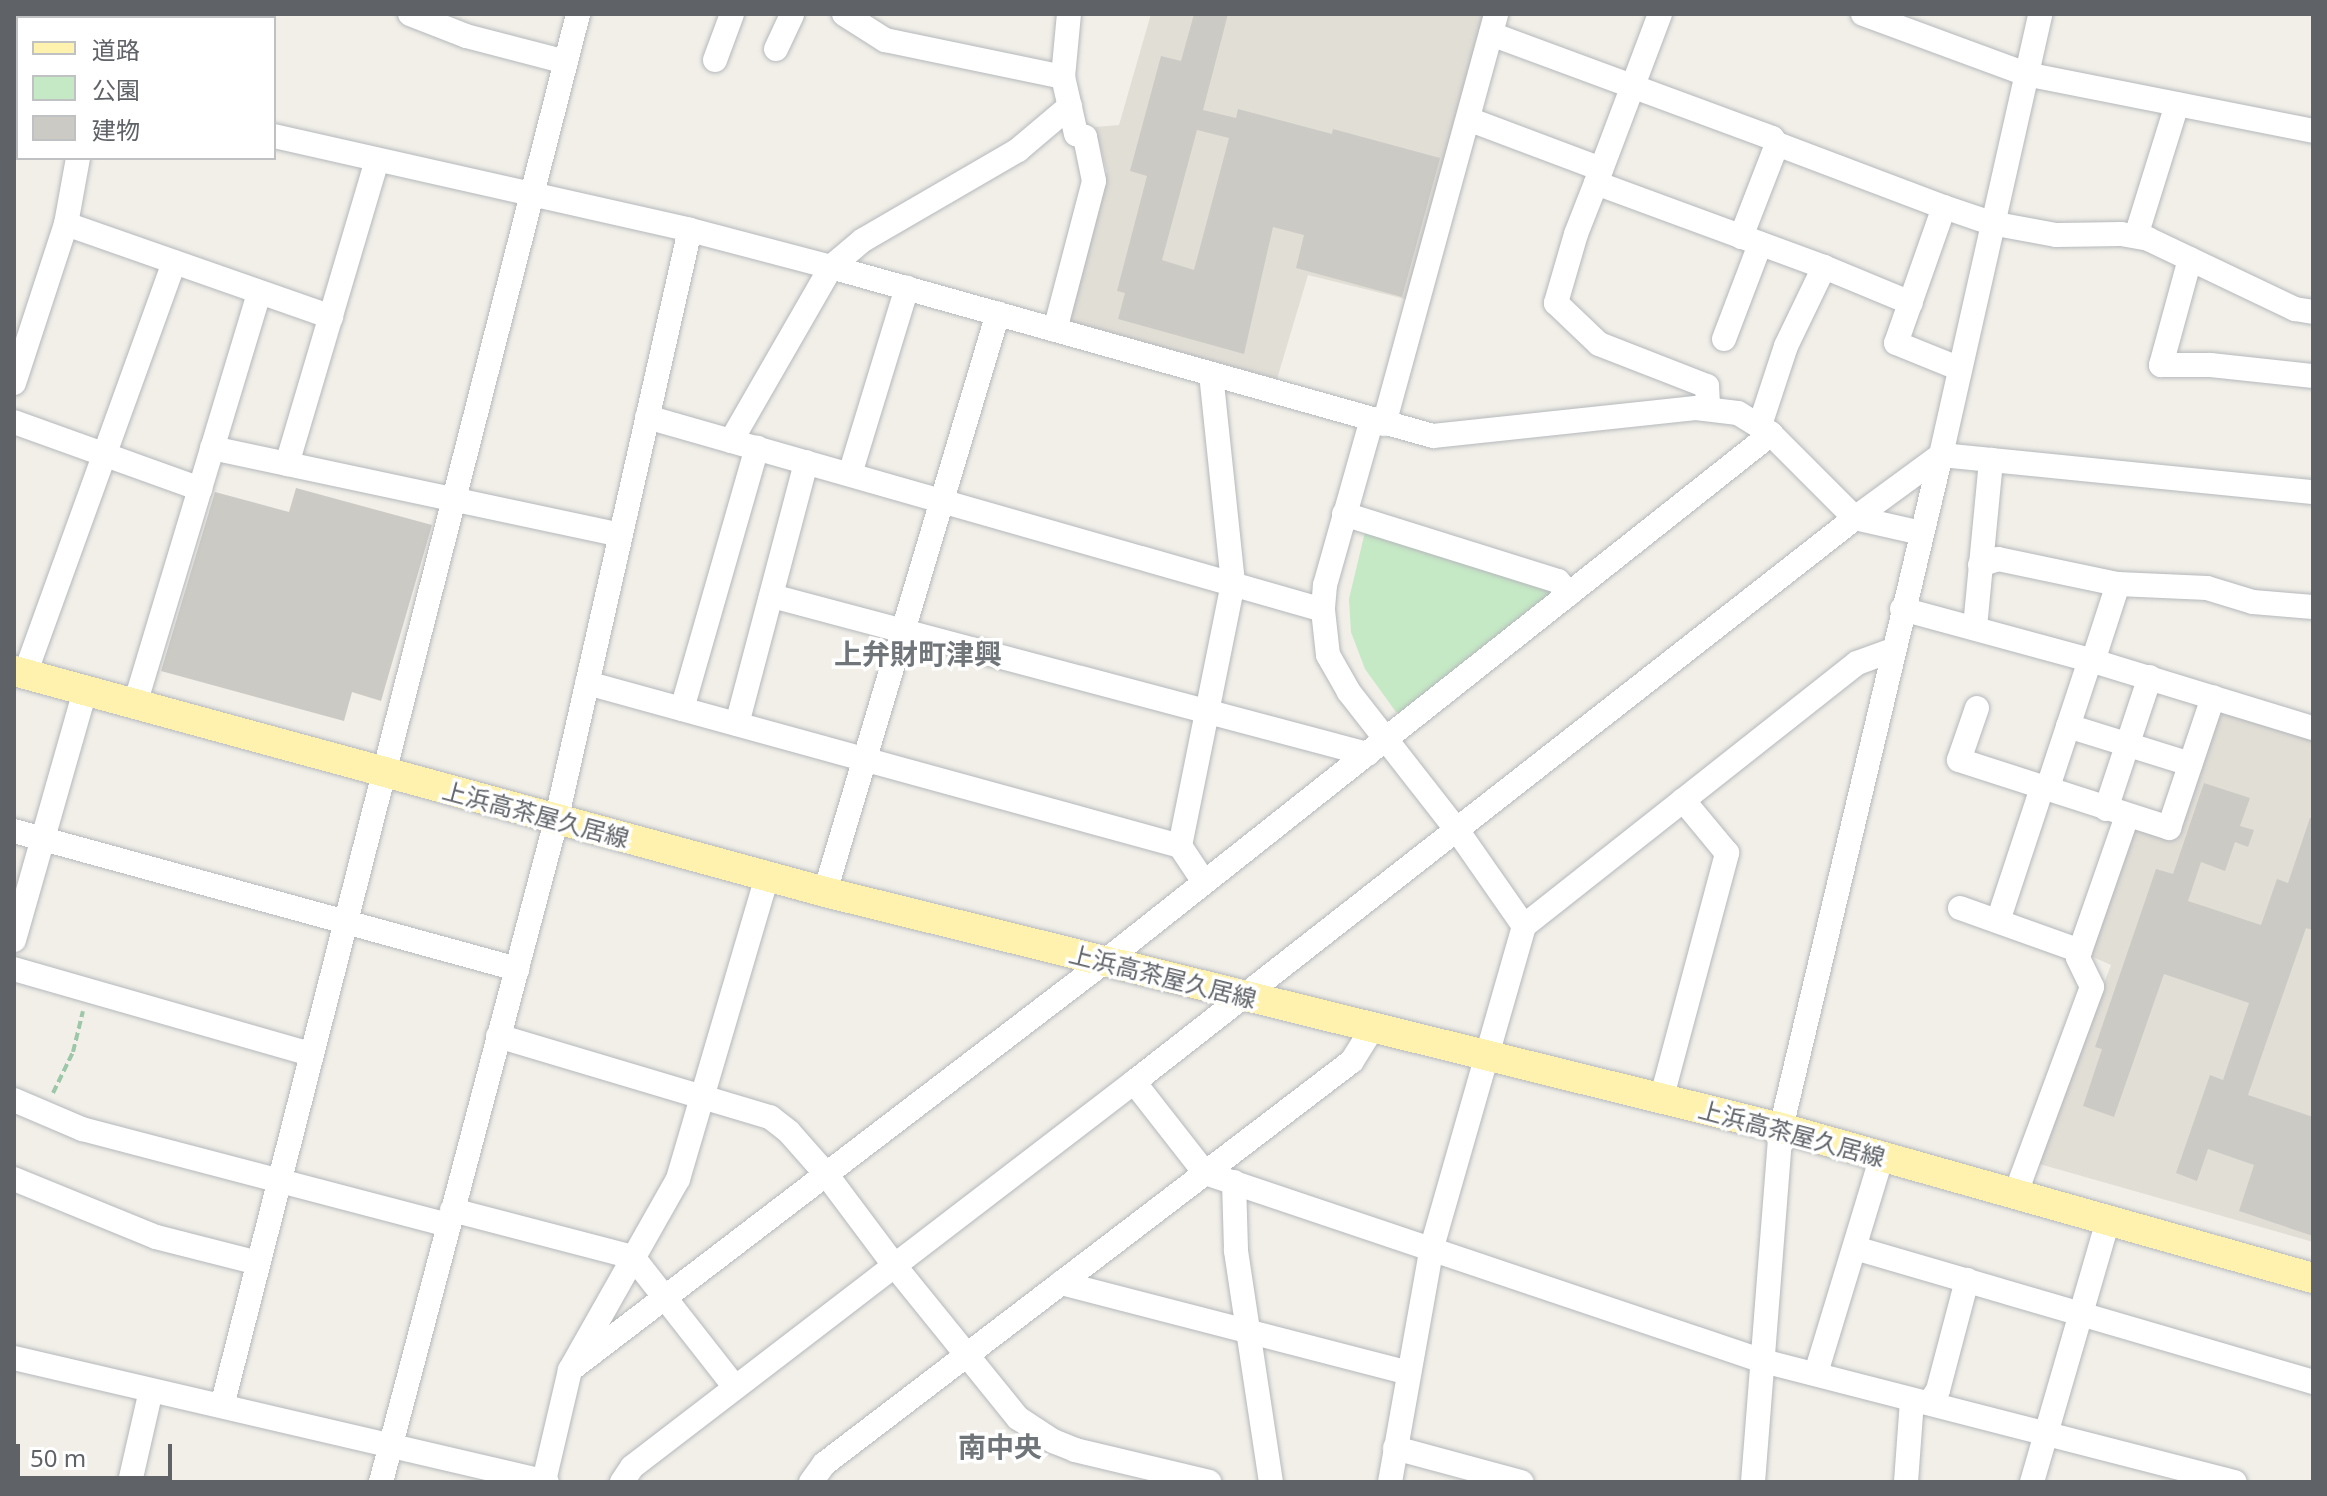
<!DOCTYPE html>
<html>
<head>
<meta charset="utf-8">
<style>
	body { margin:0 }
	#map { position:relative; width:2327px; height:1496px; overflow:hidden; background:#f1efe8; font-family:"Noto Sans","Noto Sans JP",sans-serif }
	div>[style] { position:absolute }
	.education>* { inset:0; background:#e1ded6 }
	.green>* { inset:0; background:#c5e8c5 }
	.building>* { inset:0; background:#cccac5 }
	.path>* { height:4px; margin-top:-2px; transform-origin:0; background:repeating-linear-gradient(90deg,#9cc7a9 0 8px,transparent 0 12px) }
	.roads { filter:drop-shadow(0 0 2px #b5b8bc) drop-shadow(0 0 2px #b5b8bc) }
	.minor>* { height:24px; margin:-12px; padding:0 12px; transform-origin:12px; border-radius:12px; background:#fff }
	.major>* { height:30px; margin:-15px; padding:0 15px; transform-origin:15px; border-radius:15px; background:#fff2af }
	span { translate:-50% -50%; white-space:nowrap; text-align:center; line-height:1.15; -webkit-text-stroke:7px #fff; paint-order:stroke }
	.street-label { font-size:24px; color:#5f6368 }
	.quarter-label { font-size:28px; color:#70757a; font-weight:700 }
	.frame { position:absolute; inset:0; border:16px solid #5f6368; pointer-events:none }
	.legend { position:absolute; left:16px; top:16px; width:260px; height:144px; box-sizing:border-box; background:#fff; border:2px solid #bfc1c3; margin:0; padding:10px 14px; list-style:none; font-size:24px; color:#5f6368 }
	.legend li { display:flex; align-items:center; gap:16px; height:40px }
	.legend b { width:40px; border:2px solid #bfc1c3 }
	.scale { position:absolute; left:16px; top:1444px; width:156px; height:36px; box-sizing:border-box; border:4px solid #5f6368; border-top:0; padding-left:10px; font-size:24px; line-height:28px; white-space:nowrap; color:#5f6368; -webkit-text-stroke:6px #fff; paint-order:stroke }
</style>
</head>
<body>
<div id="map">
	<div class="education">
		<div style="clip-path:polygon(1151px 14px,1488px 14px,1413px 301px,1308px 275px,1277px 379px,1069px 321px,1065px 315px,1107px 172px,1095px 127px,1119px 125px)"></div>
		<div style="clip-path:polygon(2216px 709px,2313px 733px,2313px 1242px,2036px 1163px,2111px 965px,2086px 954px,2130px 822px,2171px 836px)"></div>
	</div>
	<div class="green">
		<div style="clip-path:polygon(1365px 532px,1551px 584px,1552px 594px,1402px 714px,1396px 712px,1365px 669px,1351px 632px,1349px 599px)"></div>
	</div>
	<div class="building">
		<div style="clip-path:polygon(evenodd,1194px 14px,1228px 14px,1203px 110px,1236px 118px,1238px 109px,1332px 134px,1333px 129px,1440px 158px,1402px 297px,1296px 268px,1304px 235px,1273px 227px,1244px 354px,1118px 319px,1125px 293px,1117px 291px,1147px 176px,1130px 171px,1161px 56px,1181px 61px,1194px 14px,1197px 130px,1229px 138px,1194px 270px,1162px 260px,1197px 130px)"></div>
		<div style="clip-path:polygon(296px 488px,432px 525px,381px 701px,352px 692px,344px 721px,161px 671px,215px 492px,289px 512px)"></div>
		<div style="clip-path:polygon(2204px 783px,2250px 798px,2240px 826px,2254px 830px,2248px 847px,2235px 842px,2225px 871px,2201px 862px,2188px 901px,2261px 925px,2277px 879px,2288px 883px,2310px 818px,2313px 818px,2313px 930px,2306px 928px,2248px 1095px,2313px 1117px,2313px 1236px,2239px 1211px,2254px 1165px,2208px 1149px,2197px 1181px,2176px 1173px,2210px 1075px,2223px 1080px,2249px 1003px,2164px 974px,2114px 1117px,2083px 1106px,2102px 1049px,2095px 1047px,2156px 869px,2173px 874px)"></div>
	</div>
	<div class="path">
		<div style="left:53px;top:1093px;width:46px;rotate:-64deg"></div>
		<div style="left:73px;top:1052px;width:42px;rotate:-76.3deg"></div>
	</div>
	<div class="roads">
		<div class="minor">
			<div style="left:410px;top:14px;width:60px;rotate:21.4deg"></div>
			<div style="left:466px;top:36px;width:103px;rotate:14.6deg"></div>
			<div style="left:844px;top:14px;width:49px;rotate:32.4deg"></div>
			<div style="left:885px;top:40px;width:182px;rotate:11.7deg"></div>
			<div style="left:1660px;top:14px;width:181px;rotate:110.7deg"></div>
			<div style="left:1596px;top:183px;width:243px;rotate:20.2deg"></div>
			<div style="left:1824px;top:267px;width:94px;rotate:22.5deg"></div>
			<div style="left:1863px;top:14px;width:174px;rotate:20.2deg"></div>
			<div style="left:2026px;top:74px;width:293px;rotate:11.2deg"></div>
			<div style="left:112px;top:18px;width:4px;rotate:-90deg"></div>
			<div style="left:1491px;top:34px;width:300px;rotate:20.3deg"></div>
			<div style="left:1772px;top:138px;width:8px;rotate:50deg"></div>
			<div style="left:1777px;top:144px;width:178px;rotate:20.7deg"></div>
			<div style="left:1944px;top:207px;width:50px;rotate:18.8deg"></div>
			<div style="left:1991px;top:223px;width:66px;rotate:10.5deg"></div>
			<div style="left:2056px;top:235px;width:65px;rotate:-0.9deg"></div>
			<div style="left:2121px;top:234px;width:27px;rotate:10deg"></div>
			<div style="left:2148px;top:239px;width:163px;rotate:25.5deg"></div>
			<div style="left:2295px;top:309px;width:18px;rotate:9deg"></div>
			<div style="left:776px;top:49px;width:38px;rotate:-65deg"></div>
			<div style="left:715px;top:60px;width:49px;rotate:-69.7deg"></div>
			<div style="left:14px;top:73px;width:4px;rotate:14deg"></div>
			<div style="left:1468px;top:119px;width:142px;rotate:20.6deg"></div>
			<div style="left:274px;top:136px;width:426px;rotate:12.7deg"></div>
			<div style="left:690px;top:230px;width:146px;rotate:14.7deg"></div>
			<div style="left:831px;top:267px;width:625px;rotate:15.68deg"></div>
			<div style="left:1433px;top:436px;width:264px;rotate:-6.1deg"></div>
			<div style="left:1696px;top:408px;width:42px;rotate:6.8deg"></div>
			<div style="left:1738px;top:413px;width:39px;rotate:32deg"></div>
			<div style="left:1771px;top:434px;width:119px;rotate:45deg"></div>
			<div style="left:1855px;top:518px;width:68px;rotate:12.8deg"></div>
			<div style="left:1596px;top:183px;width:55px;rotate:111.4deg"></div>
			<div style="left:1576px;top:234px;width:72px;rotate:106.2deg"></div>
			<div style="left:1556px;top:303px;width:59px;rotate:43.6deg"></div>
			<div style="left:1599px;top:344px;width:116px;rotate:21.3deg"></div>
			<div style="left:1707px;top:386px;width:22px;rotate:87deg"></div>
			<div style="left:1944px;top:207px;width:144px;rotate:109.4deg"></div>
			<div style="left:1896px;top:343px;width:69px;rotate:22.1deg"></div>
			<div style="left:66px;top:224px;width:281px;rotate:19.3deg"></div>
			<div style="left:2136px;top:236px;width:138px;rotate:-72.7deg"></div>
			<div style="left:1741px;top:237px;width:100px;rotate:-68.8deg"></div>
			<div style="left:2190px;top:259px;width:110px;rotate:105.3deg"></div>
			<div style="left:2161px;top:365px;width:50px"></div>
			<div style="left:2211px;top:365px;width:103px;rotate:6.2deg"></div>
			<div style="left:1055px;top:330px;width:154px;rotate:-75.3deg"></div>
			<div style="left:1094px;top:181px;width:45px;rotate:-101.6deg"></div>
			<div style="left:1085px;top:137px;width:9px;rotate:-162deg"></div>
			<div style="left:1076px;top:134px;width:58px;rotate:-102.8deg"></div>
			<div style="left:1063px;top:77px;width:63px;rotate:-84.6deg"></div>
			<div style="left:1724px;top:339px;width:102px;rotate:-69.2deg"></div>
			<div style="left:14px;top:383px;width:167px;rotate:-71.9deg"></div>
			<div style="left:66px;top:224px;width:67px;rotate:-79.7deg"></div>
			<div style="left:647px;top:417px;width:703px;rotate:15.93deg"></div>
			<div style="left:1372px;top:419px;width:173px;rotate:105.8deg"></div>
			<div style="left:1325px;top:585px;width:25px;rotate:95deg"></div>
			<div style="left:1323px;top:610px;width:45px;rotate:83.7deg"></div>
			<div style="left:1328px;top:655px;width:43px;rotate:60.4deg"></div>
			<div style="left:1349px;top:692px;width:175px;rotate:52deg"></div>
			<div style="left:1457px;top:830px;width:117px;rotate:55.1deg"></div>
			<div style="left:14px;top:422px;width:198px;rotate:19.8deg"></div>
			<div style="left:1384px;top:424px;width:425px;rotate:-74.7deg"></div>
			<div style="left:1760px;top:425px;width:83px;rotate:-71.8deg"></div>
			<div style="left:1786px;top:346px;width:88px;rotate:-64.3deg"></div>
			<div style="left:731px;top:441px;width:201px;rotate:-60.1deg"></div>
			<div style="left:831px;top:267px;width:42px;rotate:-40.2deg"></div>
			<div style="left:863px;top:240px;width:179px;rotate:-30.1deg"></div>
			<div style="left:1018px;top:150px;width:68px;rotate:-40.2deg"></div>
			<div style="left:212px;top:448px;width:417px;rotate:12deg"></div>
			<div style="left:287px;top:464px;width:316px;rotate:-73.5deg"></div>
			<div style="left:850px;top:474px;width:195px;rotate:-73deg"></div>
			<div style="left:1344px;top:514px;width:224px;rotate:17.4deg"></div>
			<div style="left:1558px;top:581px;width:17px;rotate:50deg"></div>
			<div style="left:1980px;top:565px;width:19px;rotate:-18deg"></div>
			<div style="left:1998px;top:559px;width:123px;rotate:11.8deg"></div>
			<div style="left:772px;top:596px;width:616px;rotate:14.87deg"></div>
			<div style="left:1902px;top:609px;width:195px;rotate:15.2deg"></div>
			<div style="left:2090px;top:660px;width:233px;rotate:17deg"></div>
			<div style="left:1975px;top:627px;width:168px;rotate:-84.5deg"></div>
			<div style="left:2093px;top:661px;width:81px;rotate:-72deg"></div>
			<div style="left:2118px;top:584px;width:89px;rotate:2.6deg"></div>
			<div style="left:2207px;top:588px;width:48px;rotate:16.9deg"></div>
			<div style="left:2253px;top:602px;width:60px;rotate:4.8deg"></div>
			<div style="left:25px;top:674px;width:438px;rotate:-70.1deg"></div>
			<div style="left:587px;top:683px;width:615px;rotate:15.37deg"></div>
			<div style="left:1180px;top:846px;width:43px;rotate:56.3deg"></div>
			<div style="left:135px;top:704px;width:430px;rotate:-73.2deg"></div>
			<div style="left:1977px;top:708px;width:55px;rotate:109.1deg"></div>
			<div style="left:1959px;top:760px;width:221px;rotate:17.9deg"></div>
			<div style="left:2169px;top:828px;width:138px;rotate:-71.4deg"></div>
			<div style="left:682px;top:709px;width:272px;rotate:-74deg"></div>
			<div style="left:737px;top:724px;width:271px;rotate:-75.2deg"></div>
			<div style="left:2068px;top:726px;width:128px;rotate:17.3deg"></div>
			<div style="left:2047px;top:790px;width:137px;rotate:-71.7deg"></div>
			<div style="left:2106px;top:809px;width:139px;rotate:-71.6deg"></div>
			<div style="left:14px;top:831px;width:522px;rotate:15.34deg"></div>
			<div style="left:1180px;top:846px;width:268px;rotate:-78.6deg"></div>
			<div style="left:1233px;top:583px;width:210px;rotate:-96deg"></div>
			<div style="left:825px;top:892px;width:604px;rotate:-73.36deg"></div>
			<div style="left:1960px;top:908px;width:127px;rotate:19.7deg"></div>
			<div style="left:2080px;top:951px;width:7px;rotate:106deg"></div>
			<div style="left:2078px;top:958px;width:32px;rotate:64deg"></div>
			<div style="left:2092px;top:987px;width:220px;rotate:110.3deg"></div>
			<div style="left:1998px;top:921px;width:140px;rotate:-71.7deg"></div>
			<div style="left:14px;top:940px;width:260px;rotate:-74.1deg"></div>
			<div style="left:2080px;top:951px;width:143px;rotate:-70.8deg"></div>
			<div style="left:14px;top:969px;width:309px;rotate:16deg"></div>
			<div style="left:498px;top:1036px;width:284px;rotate:16.6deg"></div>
			<div style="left:770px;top:1117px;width:24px;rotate:38deg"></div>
			<div style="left:789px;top:1132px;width:56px;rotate:48.6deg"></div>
			<div style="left:826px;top:1174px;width:114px;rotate:53.2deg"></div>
			<div style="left:894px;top:1265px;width:197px;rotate:51deg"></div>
			<div style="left:1018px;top:1418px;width:42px;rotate:33.3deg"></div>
			<div style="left:1053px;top:1441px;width:24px;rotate:22deg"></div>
			<div style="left:1075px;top:1450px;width:138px;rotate:13.4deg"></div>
			<div style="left:1134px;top:1082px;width:115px;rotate:52deg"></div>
			<div style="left:1205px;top:1173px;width:589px;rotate:18.62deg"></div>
			<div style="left:1763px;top:1361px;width:487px;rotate:14.4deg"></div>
			<div style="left:14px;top:1100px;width:74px;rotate:23.1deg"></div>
			<div style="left:82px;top:1129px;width:378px;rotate:14.7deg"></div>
			<div style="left:1661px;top:1100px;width:256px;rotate:-75deg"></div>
			<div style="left:1727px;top:853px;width:69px;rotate:-129.7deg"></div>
			<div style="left:14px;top:1179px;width:153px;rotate:22.2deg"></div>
			<div style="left:156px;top:1237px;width:105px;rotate:14.3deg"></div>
			<div style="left:1234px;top:1182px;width:69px;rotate:88.3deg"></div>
			<div style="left:1236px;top:1251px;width:234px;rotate:81.4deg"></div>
			<div style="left:452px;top:1210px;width:187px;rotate:14.6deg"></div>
			<div style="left:633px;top:1257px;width:165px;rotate:51.9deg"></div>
			<div style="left:1855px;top:1248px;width:477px;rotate:16.3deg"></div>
			<div style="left:1061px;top:1283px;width:359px;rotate:14.5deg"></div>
			<div style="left:14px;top:1358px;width:547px;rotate:13.1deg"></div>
			<div style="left:570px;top:1370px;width:672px;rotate:-37.38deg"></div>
			<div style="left:1104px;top:962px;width:851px;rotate:-38.37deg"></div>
			<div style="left:1816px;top:1373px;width:227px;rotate:-73.1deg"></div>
			<div style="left:1930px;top:1402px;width:14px;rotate:-56deg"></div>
			<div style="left:1938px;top:1390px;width:114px;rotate:-75.2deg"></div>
			<div style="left:222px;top:1406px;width:1437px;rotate:-75.65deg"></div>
			<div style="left:1395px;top:1448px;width:131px;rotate:15.1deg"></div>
			<div style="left:544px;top:1481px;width:114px;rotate:-76.8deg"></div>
			<div style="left:570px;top:1370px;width:219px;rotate:-60.5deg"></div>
			<div style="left:678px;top:1179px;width:316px;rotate:-73.6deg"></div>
			<div style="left:130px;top:1482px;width:94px;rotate:-77.1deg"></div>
			<div style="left:381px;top:1482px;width:684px;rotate:-75.17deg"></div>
			<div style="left:556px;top:821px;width:606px;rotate:-77.23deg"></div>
			<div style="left:622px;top:1482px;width:18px;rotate:-56deg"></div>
			<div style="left:632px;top:1467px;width:633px;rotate:-37.49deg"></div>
			<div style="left:1134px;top:1082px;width:915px;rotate:-38.03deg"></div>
			<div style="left:1855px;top:518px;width:107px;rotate:-36.2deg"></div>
			<div style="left:1941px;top:455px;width:374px;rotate:5.7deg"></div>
			<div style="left:811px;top:1482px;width:22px;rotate:-54deg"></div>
			<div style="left:824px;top:1464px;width:664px;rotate:-37.35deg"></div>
			<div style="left:1352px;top:1061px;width:40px;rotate:-58deg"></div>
			<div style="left:1390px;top:1482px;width:239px;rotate:-79.9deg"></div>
			<div style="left:1432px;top:1247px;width:334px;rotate:-74deg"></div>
			<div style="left:1524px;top:926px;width:424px;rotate:-38.3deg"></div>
			<div style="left:1857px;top:663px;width:37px;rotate:-20deg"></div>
			<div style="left:1753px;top:1482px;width:355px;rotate:-85.5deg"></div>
			<div style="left:1781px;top:1128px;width:692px;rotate:-76.63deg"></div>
			<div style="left:1941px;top:455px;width:452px;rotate:-77.3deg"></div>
			<div style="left:1906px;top:1482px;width:82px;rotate:-85.8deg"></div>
			<div style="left:2032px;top:1482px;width:273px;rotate:-73.8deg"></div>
		</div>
		<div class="major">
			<div style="left:14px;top:671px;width:841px;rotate:15.24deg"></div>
			<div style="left:825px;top:892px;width:985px;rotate:13.87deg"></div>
			<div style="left:1781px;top:1128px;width:553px;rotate:15.75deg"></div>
		</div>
	</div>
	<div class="street-label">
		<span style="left:536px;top:814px;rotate:15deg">上浜高茶屋久居線</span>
		<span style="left:1163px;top:976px;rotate:14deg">上浜高茶屋久居線</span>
		<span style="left:1792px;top:1133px;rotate:15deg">上浜高茶屋久居線</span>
	</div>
	<div class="quarter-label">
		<span style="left:918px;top:653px">上弁財町津興</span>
		<span style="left:1000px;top:1446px">南中央</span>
	</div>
	<div class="frame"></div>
	<ul class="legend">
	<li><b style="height:10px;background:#fff2af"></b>道路</li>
	<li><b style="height:22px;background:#c5e8c5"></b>公園</li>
	<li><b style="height:22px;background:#cccac5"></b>建物</li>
	</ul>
	<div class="scale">50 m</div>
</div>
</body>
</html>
